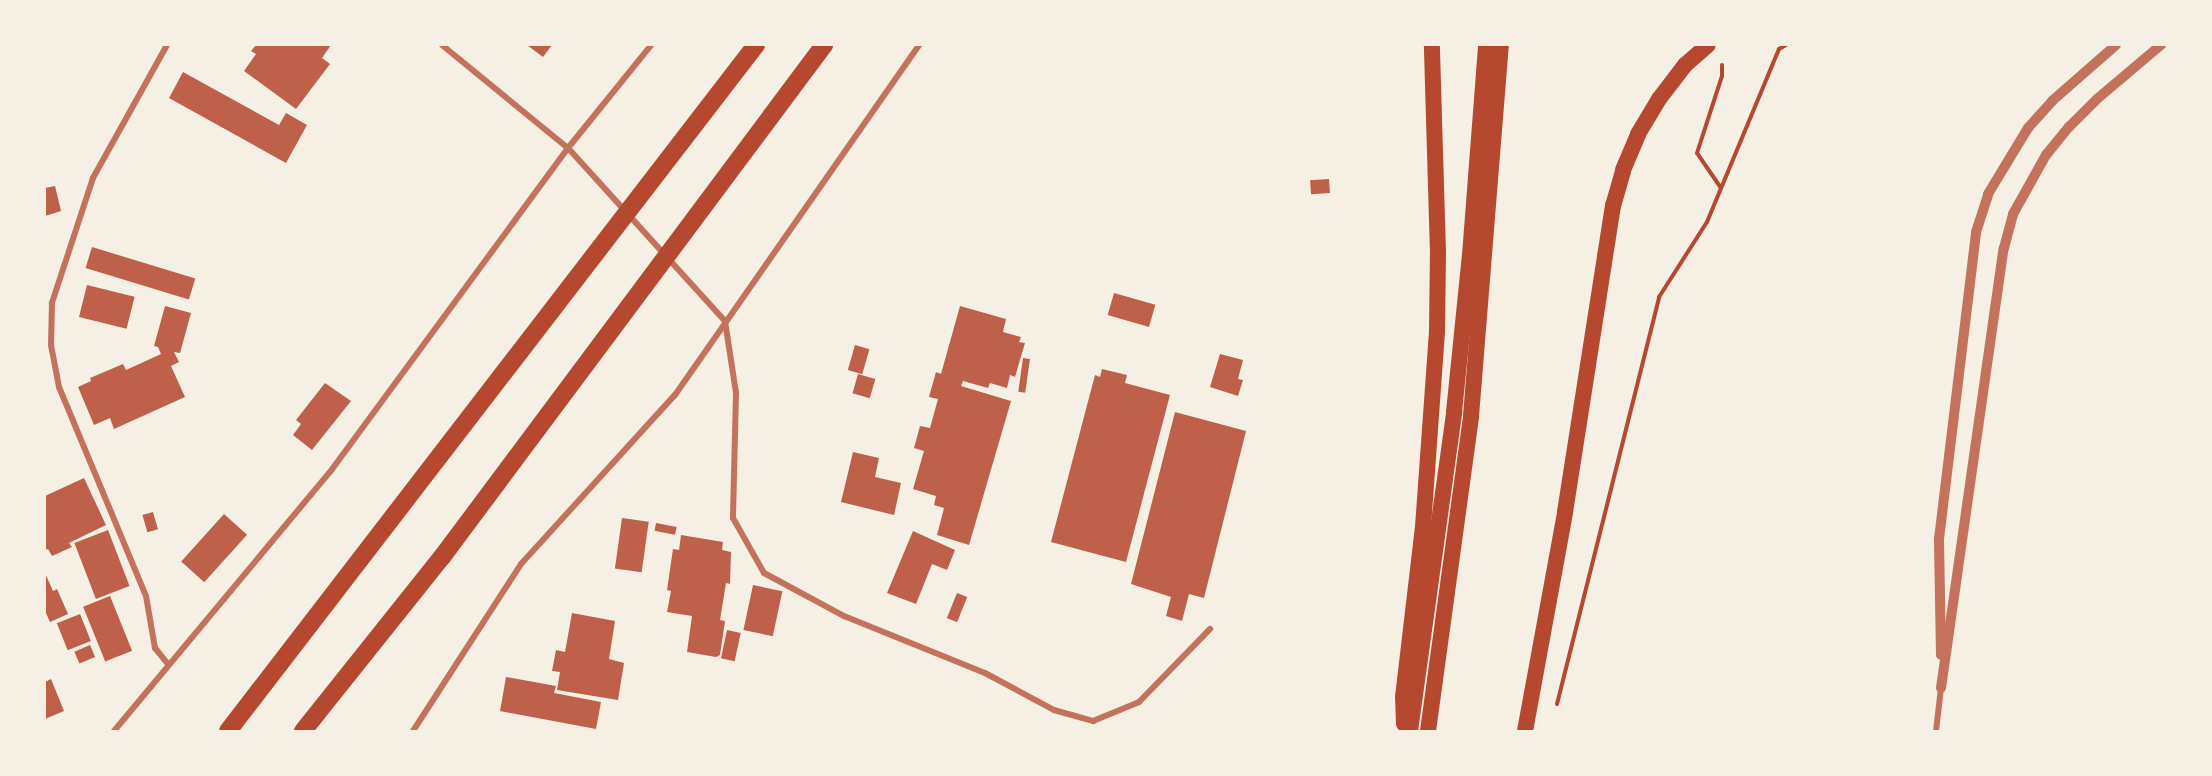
<!DOCTYPE html>
<html>
<head>
<meta charset="utf-8">
<style>
	body { margin:0 }
	#map { position:relative; width:2212px; height:776px; overflow:hidden; background:#f6efe4; font-family:Quicksand,sans-serif }
	div>[style] { position:absolute }
	.building>* { inset:0; background:#bf614a; transform-origin:0 0 }
	.path>* { height:4px; margin:-2px; padding:0 2px; transform-origin:2px; border-radius:2px; background:#b5482f }
	.minor>* { height:6px; margin:-3px; padding:0 3px; transform-origin:3px; border-radius:3px; background:#c5725c }
	.tertiary>* { height:10px; margin:-5px; padding:0 5px; transform-origin:5px; border-radius:5px; background:#c5725c }
	.trunk>* { height:16px; margin:-8px; padding:0 8px; transform-origin:8px; border-radius:8px; background:#b5482f }
	.motorway>* { height:18px; margin:-9px; padding:0 9px; transform-origin:9px; border-radius:9px; background:#b5482f }
	span { translate:-50% -50%; white-space:nowrap; text-align:center; line-height:1.15; -webkit-text-stroke:4.5px #f6efe4; paint-order:stroke }
	.frame { position:absolute; inset:0; border:46px solid #f6efe4; pointer-events:none }
</style>
</head>
<body>
<div id="map">
	<div class="building">
		<div style="clip-path:polygon(256px 45px,331px 45px,322px 58px,330px 64px,296px 109px,244px 71px,256px 54px,251px 51px)"></div>
		<div style="clip-path:polygon(527px 45px,552px 45px,543px 57px)"></div>
		<div style="clip-path:polygon(183px 72px,279px 125px,286px 113px,307px 125px,286px 163px,169px 98px)"></div>
		<div style="left:1329px;top:179px;width:14px;height:19px;rotate:86deg"></div>
		<div style="clip-path:polygon(55px 186px,61px 211px,45px 216px,45px 188px)"></div>
		<div style="left:92px;top:247px;width:108px;height:22px;rotate:17deg"></div>
		<div style="left:87px;top:285px;width:49px;height:33px;rotate:14deg"></div>
		<div style="left:1114px;top:293px;width:43px;height:23px;rotate:16deg"></div>
		<div style="clip-path:polygon(165px 306px,191px 313px,180px 353px,174px 352px,179px 362px,171px 366px,185px 397px,114px 429px,110px 418px,94px 425px,78px 387px,91px 381px,90px 378px,123px 364px,126px 370px,161px 354px,158px 347px,154px 346px)"></div>
		<div style="clip-path:polygon(960px 306px,1006px 319px,1003px 332px,1021px 337px,1019px 342px,1025px 343px,1015px 377px,1010px 375px,1007px 388px,990px 383px,988px 388px,963px 381px,961px 386px,1011px 401px,969px 545px,937px 535px,944px 508px,934px 505px,936px 496px,913px 489px,924px 451px,914px 448px,920px 426px,930px 428px,938px 399px,929px 397px,936px 372px,941px 374px)"></div>
		<div style="left:855px;top:345px;width:15px;height:26px;rotate:16deg"></div>
		<div style="clip-path:polygon(1220px 354px,1243px 360px,1238px 379px,1243px 380px,1238px 396px,1210px 387px)"></div>
		<div style="left:1023px;top:358px;width:7px;height:34px;rotate:8deg"></div>
		<div style="clip-path:polygon(1102px 369px,1127px 375px,1125px 383px,1170px 395px,1126px 562px,1051px 542px,1095px 375px,1100px 377px)"></div>
		<div style="left:858px;top:374px;width:18px;height:20px;rotate:16deg"></div>
		<div style="clip-path:polygon(325px 383px,351px 401px,312px 450px,293px 435px,301px 424px,296px 420px)"></div>
		<div style="clip-path:polygon(1175px 412px,1246px 431px,1204px 598px,1189px 594px,1182px 621px,1166px 616px,1171px 597px,1131px 584px)"></div>
		<div style="clip-path:polygon(853px 452px,879px 458px,875px 477px,901px 483px,894px 515px,841px 502px)"></div>
		<div style="clip-path:polygon(84px 478px,106px 525px,69px 543px,72px 547px,52px 556px,48px 549px,45px 550px,45px 496px)"></div>
		<div style="left:153px;top:512px;width:18px;height:11px;rotate:74deg"></div>
		<div style="left:224px;top:514px;width:31px;height:64px;rotate:42deg"></div>
		<div style="left:622px;top:518px;width:27px;height:51px;rotate:8deg"></div>
		<div style="left:656px;top:523px;width:21px;height:8px;rotate:11deg"></div>
		<div style="left:108px;top:530px;width:60px;height:36px;rotate:69deg"></div>
		<div style="clip-path:polygon(913px 531px,955px 550px,947px 570px,932px 564px,916px 604px,887px 593px)"></div>
		<div style="clip-path:polygon(681px 535px,723px 542px,722px 550px,731px 552px,730px 584px,726px 583px,720px 620px,725px 621px,720px 655px,716px 657px,687px 652px,692px 616px,667px 612px,671px 591px,667px 590px,673px 549px,679px 550px)"></div>
		<div style="clip-path:polygon(45px 573px,53px 591px,57px 589px,68px 614px,50px 622px,45px 611px)"></div>
		<div style="left:753px;top:585px;width:30px;height:46px;rotate:12deg"></div>
		<div style="left:957px;top:593px;width:11px;height:27px;rotate:22deg"></div>
		<div style="left:110px;top:596px;width:59px;height:29px;rotate:68deg"></div>
		<div style="clip-path:polygon(572px 613px,615px 621px,609px 659px,624px 663px,618px 700px,557px 690px,560px 672px,552px 671px,556px 650px,565px 652px)"></div>
		<div style="left:80px;top:614px;width:29px;height:25px;rotate:68deg"></div>
		<div style="left:727px;top:630px;width:14px;height:29px;rotate:12deg"></div>
		<div style="left:90px;top:645px;width:13px;height:17px;rotate:67deg"></div>
		<div style="clip-path:polygon(506px 677px,556px 686px,554px 693px,601px 702px,596px 729px,500px 711px)"></div>
		<div style="clip-path:polygon(51px 679px,64px 711px,45px 719px,45px 682px)"></div>
	</div>
	<div class="path">
		<div style="left:1721px;top:188px;width:42px;rotate:-124.4deg"></div>
		<div style="left:1697px;top:153px;width:81px;rotate:-72deg"></div>
		<div style="left:1722px;top:76px;width:11px;rotate:-90deg"></div>
		<div style="left:1557px;top:704px;width:420px;rotate:-75.9deg"></div>
		<div style="left:1659px;top:297px;width:89px;rotate:-57.4deg"></div>
		<div style="left:1707px;top:222px;width:187px;rotate:-67.4deg"></div>
		<div style="left:1779px;top:49px;width:8px;rotate:-30deg"></div>
	</div>
	<div class="minor">
		<div style="left:167px;top:45px;width:152px;rotate:119.1deg"></div>
		<div style="left:93px;top:178px;width:132px;rotate:108.2deg"></div>
		<div style="left:52px;top:303px;width:42px;rotate:91.4deg"></div>
		<div style="left:51px;top:345px;width:43px;rotate:79.2deg"></div>
		<div style="left:59px;top:387px;width:226px;rotate:67.4deg"></div>
		<div style="left:146px;top:596px;width:53px;rotate:80.2deg"></div>
		<div style="left:155px;top:648px;width:21px;rotate:51deg"></div>
		<div style="left:442px;top:45px;width:163px;rotate:39.3deg"></div>
		<div style="left:568px;top:148px;width:234px;rotate:47.8deg"></div>
		<div style="left:725px;top:321px;width:73px;rotate:81.3deg"></div>
		<div style="left:736px;top:393px;width:125px;rotate:91.4deg"></div>
		<div style="left:733px;top:518px;width:63px;rotate:60.6deg"></div>
		<div style="left:764px;top:573px;width:91px;rotate:28.3deg"></div>
		<div style="left:844px;top:616px;width:152px;rotate:22deg"></div>
		<div style="left:985px;top:673px;width:78px;rotate:28.2deg"></div>
		<div style="left:1054px;top:710px;width:41px;rotate:15.8deg"></div>
		<div style="left:1093px;top:721px;width:50px;rotate:-22.4deg"></div>
		<div style="left:1139px;top:702px;width:102px;rotate:-45.8deg"></div>
		<div style="left:114px;top:731px;width:337px;rotate:-50.2deg"></div>
		<div style="left:330px;top:472px;width:402px;rotate:-53.7deg"></div>
		<div style="left:568px;top:148px;width:132px;rotate:-51.1deg"></div>
		<div style="left:413px;top:731px;width:199px;rotate:-57.1deg"></div>
		<div style="left:521px;top:564px;width:229px;rotate:-47.7deg"></div>
		<div style="left:675px;top:395px;width:427px;rotate:-55.1deg"></div>
		<div style="left:1936px;top:731px;width:43px;rotate:-83.4deg"></div>
	</div>
	<div class="tertiary">
		<div style="left:1941px;top:655px;width:116px;rotate:-91deg"></div>
		<div style="left:1939px;top:539px;width:309px;rotate:-83.1deg"></div>
		<div style="left:1976px;top:232px;width:40px;rotate:-72deg"></div>
		<div style="left:1988px;top:194px;width:77px;rotate:-58.8deg"></div>
		<div style="left:2028px;top:128px;width:36px;rotate:-48deg"></div>
		<div style="left:2052px;top:101px;width:85px;rotate:-41.2deg"></div>
		<div style="left:1941px;top:688px;width:444px;rotate:-81.9deg"></div>
		<div style="left:2004px;top:248px;width:35px;rotate:-75deg"></div>
		<div style="left:2013px;top:214px;width:68px;rotate:-60.8deg"></div>
		<div style="left:2046px;top:155px;width:36px;rotate:-51deg"></div>
		<div style="left:2069px;top:127px;width:40px;rotate:-45deg"></div>
		<div style="left:2097px;top:99px;width:84px;rotate:-40.2deg"></div>
	</div>
	<div class="trunk">
		<div style="left:1404px;top:724px;width:27px;rotate:-92deg"></div>
		<div style="left:1403px;top:697px;width:171px;rotate:-83.3deg"></div>
		<div style="left:1423px;top:527px;width:196px;rotate:-85.9deg"></div>
		<div style="left:1437px;top:331px;width:78px;rotate:-89.3deg"></div>
		<div style="left:1438px;top:253px;width:208px;rotate:-91.7deg"></div>
		<div style="left:1410px;top:731px;width:322px;rotate:-82.1deg"></div>
		<div style="left:1454px;top:412px;width:158px;rotate:-84.2deg"></div>
		<div style="left:1470px;top:255px;width:211px;rotate:-85.6deg"></div>
		<div style="left:1428px;top:731px;width:318px;rotate:-82.2deg"></div>
		<div style="left:1471px;top:416px;width:372px;rotate:-85.4deg"></div>
		<div style="left:1525px;top:731px;width:223px;rotate:-79.6deg"></div>
		<div style="left:1565px;top:512px;width:310px;rotate:-81.1deg"></div>
		<div style="left:1613px;top:206px;width:37px;rotate:-74deg"></div>
		<div style="left:1623px;top:170px;width:39px;rotate:-67deg"></div>
		<div style="left:1638px;top:134px;width:41px;rotate:-59deg"></div>
		<div style="left:1659px;top:99px;width:43px;rotate:-52.6deg"></div>
		<div style="left:1685px;top:65px;width:30px;rotate:-41deg"></div>
	</div>
	<div class="motorway">
		<div style="left:228px;top:731px;width:866px;rotate:-52.42deg"></div>
		<div style="left:303px;top:731px;width:223px;rotate:-51.4deg"></div>
		<div style="left:442px;top:557px;width:639px;rotate:-53.27deg"></div>
	</div>
	<div class="frame"></div>
</div>
</body>
</html>
